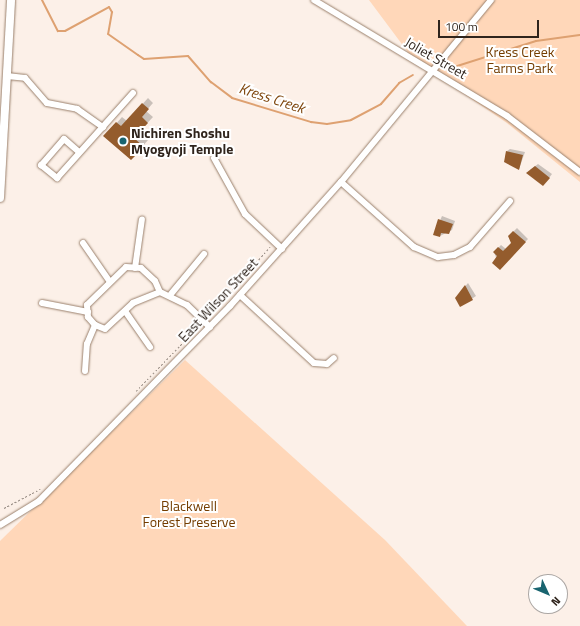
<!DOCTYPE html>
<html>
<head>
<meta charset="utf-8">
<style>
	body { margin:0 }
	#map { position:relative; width:580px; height:626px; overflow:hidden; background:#fcf0e8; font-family:"Titillium Web",sans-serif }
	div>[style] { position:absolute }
	.green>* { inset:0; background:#ffd7b9 }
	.shadow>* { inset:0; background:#0003 }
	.stream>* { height:2px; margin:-1px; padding:0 1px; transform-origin:1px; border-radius:1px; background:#dea171 }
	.building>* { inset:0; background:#945c2d }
	.path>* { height:1px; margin-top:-0.5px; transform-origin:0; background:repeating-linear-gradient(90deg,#938880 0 2px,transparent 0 4px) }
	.roads { filter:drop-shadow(0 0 1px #9a806c) drop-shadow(0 0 1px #9a806c) }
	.minor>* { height:6px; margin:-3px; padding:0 3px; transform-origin:3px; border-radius:3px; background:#fff }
	.major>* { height:8px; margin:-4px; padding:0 4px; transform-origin:4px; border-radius:4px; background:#fff }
	.dots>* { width:11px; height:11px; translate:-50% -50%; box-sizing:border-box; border:2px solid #fff; border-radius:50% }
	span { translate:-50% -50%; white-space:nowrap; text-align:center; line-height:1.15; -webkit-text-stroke:4px #fff; paint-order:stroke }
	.park-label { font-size:14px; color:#743d00 }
	.street-label { font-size:14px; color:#2f241c }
	.poi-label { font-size:14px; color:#2f241c; font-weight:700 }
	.left { translate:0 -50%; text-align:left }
	.water-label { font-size:15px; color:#7f470e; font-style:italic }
	.north { position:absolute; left:528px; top:574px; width:40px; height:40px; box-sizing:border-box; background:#fff; border:1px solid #aca7a4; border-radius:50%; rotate:134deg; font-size:11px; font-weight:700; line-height:16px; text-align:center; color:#2f241c }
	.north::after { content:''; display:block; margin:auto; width:14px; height:18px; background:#19646f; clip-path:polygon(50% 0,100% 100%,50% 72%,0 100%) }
	.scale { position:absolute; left:438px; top:20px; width:101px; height:18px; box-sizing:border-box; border:2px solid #2f241c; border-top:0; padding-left:5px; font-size:12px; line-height:14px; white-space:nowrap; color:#2f241c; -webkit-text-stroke:3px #fff; paint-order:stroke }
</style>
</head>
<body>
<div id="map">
	<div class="green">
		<div style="clip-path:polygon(369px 0,580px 0,580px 182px,507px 123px,413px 59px)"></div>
		<div style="clip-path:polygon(185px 360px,385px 540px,467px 626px,0 626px,0 541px)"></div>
	</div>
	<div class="shadow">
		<div style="clip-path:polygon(148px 98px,153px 103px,146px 111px,153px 117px,139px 132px,148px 140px,136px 154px,105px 136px,122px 117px,127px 121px)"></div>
		<div style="clip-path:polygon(510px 149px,525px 152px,519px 169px,507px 151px)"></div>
		<div style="clip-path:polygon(538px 164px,552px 174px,546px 182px,530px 170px)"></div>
		<div style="clip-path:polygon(442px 216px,455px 221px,452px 230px,440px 236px,434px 234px)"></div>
		<div style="clip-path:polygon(517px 228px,528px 239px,500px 268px,494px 252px,501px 245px,506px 249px,512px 243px,509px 236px)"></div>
		<div style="clip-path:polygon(468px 283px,476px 296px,461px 306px,456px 298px)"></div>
	</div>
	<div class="stream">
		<div style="left:42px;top:0;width:35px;rotate:63deg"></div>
		<div style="left:58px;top:31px;width:7px"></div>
		<div style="left:65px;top:31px;width:50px;rotate:-28.6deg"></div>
		<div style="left:109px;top:7px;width:6px;rotate:59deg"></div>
		<div style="left:112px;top:12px;width:22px;rotate:100deg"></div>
		<div style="left:108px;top:34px;width:37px;rotate:35deg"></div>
		<div style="left:138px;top:55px;width:7px;rotate:34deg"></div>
		<div style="left:144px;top:59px;width:44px;rotate:-3.9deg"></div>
		<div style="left:188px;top:56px;width:35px;rotate:49deg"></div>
		<div style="left:211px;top:82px;width:26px;rotate:37deg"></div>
		<div style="left:232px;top:98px;width:83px;rotate:16.9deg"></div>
		<div style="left:311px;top:122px;width:16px;rotate:7deg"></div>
		<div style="left:327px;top:124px;width:24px;rotate:-9deg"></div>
		<div style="left:351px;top:120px;width:34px;rotate:-28deg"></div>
		<div style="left:381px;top:104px;width:28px;rotate:-49deg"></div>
		<div style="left:399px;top:83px;width:16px;rotate:-30deg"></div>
		<div style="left:454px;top:67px;width:86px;rotate:-17.6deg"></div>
		<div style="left:536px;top:41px;width:44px;rotate:-7.8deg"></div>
	</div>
	<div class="building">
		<div style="clip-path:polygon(142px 103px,149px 109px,142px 117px,148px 123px,134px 138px,144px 147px,131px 160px,103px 136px,116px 122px,121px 126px)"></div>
		<div style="clip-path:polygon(506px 151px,523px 155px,519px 170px,504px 162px)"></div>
		<div style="clip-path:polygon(535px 166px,550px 178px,543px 186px,526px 173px)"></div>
		<div style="clip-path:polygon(438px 219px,453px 224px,449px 234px,441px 233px,440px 237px,433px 235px)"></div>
		<div style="clip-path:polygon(513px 231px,526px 242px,500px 270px,492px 263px,497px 256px,493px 252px,498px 247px,503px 251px,511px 243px,508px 236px)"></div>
		<div style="clip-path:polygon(465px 285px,473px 300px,460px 307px,455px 298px)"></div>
	</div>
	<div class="path">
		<div style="left:208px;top:316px;width:93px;rotate:-48.1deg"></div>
		<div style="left:136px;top:391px;width:91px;rotate:-45.9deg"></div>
		<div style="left:4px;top:508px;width:41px;rotate:-27.8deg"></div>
	</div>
	<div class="roads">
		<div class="minor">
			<div style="left:314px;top:0;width:225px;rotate:31deg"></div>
			<div style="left:507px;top:116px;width:92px;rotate:37.5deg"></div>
			<div style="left:7px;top:76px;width:18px;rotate:6deg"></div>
			<div style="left:25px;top:78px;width:33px;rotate:49deg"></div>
			<div style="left:47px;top:103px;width:31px;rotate:11deg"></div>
			<div style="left:77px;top:109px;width:32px;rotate:35deg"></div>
			<div style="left:79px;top:152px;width:20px;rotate:-139deg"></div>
			<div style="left:64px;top:139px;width:35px;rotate:131deg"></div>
			<div style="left:41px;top:165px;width:21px;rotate:39deg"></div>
			<div style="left:57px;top:178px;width:114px;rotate:-48.2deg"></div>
			<div style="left:214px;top:158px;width:64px;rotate:61deg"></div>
			<div style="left:245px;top:214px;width:51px;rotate:43.4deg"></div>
			<div style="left:341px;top:182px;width:98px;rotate:41.7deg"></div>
			<div style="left:414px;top:247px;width:26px;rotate:23deg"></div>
			<div style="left:438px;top:257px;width:16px;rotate:-7deg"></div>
			<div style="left:454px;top:255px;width:18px;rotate:-27deg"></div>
			<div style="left:470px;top:247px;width:61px;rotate:-49deg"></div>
			<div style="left:83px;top:243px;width:47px;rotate:55.3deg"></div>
			<div style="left:126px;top:267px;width:15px;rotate:4deg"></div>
			<div style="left:141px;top:268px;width:19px;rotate:43deg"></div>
			<div style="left:155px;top:281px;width:12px;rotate:66deg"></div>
			<div style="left:160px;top:292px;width:29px;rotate:158deg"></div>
			<div style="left:133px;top:303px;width:38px;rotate:137deg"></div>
			<div style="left:105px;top:329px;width:11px;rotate:-158deg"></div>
			<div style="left:95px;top:325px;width:11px;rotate:-131deg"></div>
			<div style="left:88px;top:317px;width:12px;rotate:-95deg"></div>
			<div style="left:87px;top:305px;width:54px;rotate:-44.3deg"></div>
			<div style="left:135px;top:268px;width:49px;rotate:-81.9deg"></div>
			<div style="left:160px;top:292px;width:30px;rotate:26deg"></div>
			<div style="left:187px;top:305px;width:32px;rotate:44deg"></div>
			<div style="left:171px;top:294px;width:52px;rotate:-50.5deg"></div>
			<div style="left:240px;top:295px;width:100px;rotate:42.6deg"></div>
			<div style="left:314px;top:363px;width:13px;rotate:4deg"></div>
			<div style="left:327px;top:364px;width:9px;rotate:-41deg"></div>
			<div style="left:42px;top:303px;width:47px;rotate:11.1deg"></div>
			<div style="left:125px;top:311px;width:44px;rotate:55.2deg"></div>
			<div style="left:85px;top:371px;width:27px;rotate:-86deg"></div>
			<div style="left:87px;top:344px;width:21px;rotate:-67deg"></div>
			<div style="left:0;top:525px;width:46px;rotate:-31.6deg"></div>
			<div style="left:39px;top:501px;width:273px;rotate:-45.6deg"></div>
			<div style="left:230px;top:306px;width:166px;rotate:-48.2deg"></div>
			<div style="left:341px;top:182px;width:236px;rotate:-50.5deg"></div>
		</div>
		<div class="major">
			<div style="left:0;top:198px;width:198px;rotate:-86.8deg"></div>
		</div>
	</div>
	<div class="dots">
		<div style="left:123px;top:141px;background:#19646f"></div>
	</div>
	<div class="park-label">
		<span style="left:520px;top:60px">Kress Creek<br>Farms Park</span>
		<span style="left:189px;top:514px">Blackwell<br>Forest Preserve</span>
	</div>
	<div class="street-label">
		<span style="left:436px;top:58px;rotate:30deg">Joliet Street</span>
		<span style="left:218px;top:300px;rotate:-47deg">East Wilson Street</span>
	</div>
	<div class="poi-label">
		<span class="left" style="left:131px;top:141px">Nichiren Shoshu<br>Myogyoji Temple</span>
	</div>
	<div class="water-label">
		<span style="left:272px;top:98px;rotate:18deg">Kress Creek</span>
	</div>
	<div class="north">N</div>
	<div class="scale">100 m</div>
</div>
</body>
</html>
